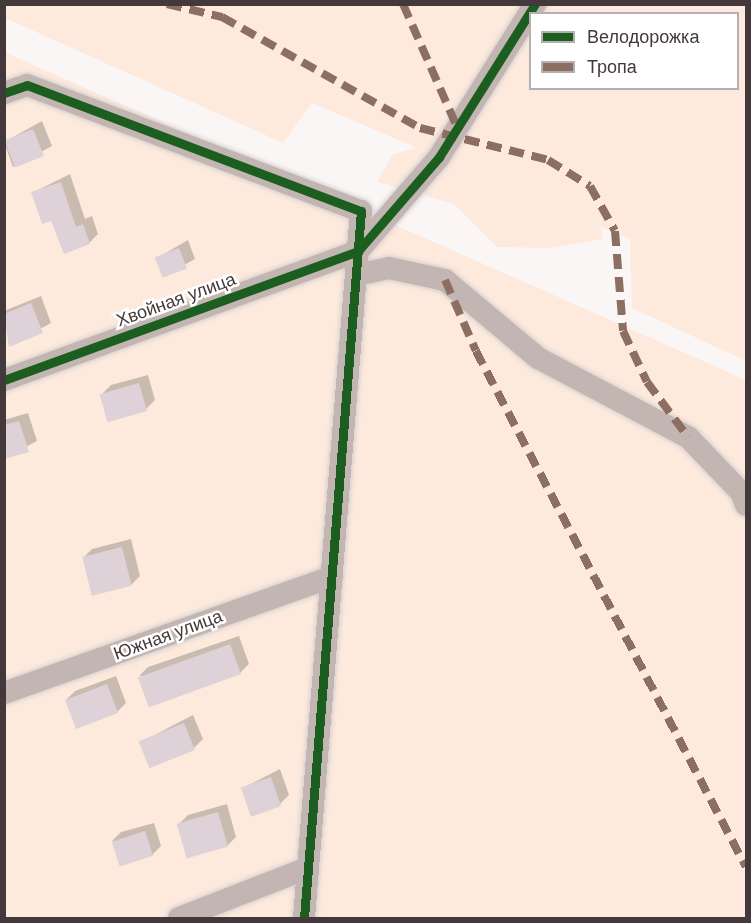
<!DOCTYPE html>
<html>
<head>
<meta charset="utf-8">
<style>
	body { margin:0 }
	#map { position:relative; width:751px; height:923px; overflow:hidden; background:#fbf6f6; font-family:Helvetica,sans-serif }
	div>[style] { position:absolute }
	.green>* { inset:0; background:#fdeadc }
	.shadow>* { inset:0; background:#0003 }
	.building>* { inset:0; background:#ded2d8; transform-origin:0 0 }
	.roads { filter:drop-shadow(0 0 2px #d6d1d1) drop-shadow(0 0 2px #d6d1d1) }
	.minor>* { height:22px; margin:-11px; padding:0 11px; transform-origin:11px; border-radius:11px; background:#c3b5b2 }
	.quiet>* { height:8px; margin-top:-4px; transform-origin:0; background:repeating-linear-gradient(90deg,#8d6e63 0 15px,transparent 0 23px) }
	.cycleway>* { height:9px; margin:-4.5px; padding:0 4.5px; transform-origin:4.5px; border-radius:4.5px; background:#1b5e20 }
	span { translate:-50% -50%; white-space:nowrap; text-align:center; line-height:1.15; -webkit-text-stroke:5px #fff; paint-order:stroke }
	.street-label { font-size:18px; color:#44393a }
	.frame { position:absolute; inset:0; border:6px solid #44393a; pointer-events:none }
	.legend { position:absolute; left:529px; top:12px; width:210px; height:78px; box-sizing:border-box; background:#fff; border:2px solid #b4b0b0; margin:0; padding:8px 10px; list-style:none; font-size:18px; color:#44393a }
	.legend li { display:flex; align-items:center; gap:12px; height:30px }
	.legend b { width:30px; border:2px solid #b4b0b0 }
</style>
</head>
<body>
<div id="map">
	<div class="green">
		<div style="clip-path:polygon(evenodd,5px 4px,746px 5px,746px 361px,632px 308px,630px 239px,600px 226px,603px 239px,549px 248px,497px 247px,454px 204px,377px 182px,393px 154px,417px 148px,312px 103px,283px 143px,5px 18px,5px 4px,530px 14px,738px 14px,738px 88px,530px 88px,530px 14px)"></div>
		<div style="clip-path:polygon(4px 52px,746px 380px,746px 918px,5px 918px)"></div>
	</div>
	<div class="shadow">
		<div style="clip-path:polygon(42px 121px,52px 146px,13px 167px,4px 142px)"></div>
		<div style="clip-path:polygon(70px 174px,85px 219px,92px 216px,98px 234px,89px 243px,52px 219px,32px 193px)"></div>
		<div style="clip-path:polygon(188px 240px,195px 259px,164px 276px,157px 258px)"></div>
		<div style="clip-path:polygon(41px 296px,51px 323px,10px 345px,4px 311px)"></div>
		<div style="clip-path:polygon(148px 375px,155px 400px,146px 409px,102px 394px,111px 385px)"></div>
		<div style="clip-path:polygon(28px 413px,37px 441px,4px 458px,4px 420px)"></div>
		<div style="clip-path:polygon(131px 539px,140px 576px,131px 585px,83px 558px,92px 549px)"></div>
		<div style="clip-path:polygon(239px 636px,249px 664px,240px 673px,139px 676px,148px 667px)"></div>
		<div style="clip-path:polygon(116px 676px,126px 703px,117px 712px,66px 700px,75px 691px)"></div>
		<div style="clip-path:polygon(193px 715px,203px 739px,194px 748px,141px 742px)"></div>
		<div style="clip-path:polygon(280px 769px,289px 795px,280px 804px,243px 788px)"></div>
		<div style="clip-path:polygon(227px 804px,236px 837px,227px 846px,179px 824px,188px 815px)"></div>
		<div style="clip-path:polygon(154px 823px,161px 846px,152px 855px,112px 841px,121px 832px)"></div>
	</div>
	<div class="building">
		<div style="left:33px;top:129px;width:29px;height:31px;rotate:68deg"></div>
		<div style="clip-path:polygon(61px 182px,76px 227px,83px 224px,90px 244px,64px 254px,51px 221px,42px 224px,31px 192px)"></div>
		<div style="left:179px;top:248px;width:22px;height:26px;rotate:69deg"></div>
		<div style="clip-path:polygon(31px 303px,43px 333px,9px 347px,4px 314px)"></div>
		<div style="left:139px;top:383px;width:29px;height:41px;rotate:74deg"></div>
		<div style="clip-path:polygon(19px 421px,29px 452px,4px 459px,4px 425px)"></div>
		<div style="left:122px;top:547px;width:40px;height:41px;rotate:76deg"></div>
		<div style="left:230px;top:644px;width:32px;height:98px;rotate:70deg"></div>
		<div style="left:107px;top:684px;width:31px;height:45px;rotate:69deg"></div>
		<div style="left:184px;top:723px;width:29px;height:49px;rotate:68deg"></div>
		<div style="left:271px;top:777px;width:31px;height:32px;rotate:71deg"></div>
		<div style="left:218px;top:812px;width:36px;height:43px;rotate:74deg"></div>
		<div style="left:145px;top:831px;width:26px;height:35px;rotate:72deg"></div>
	</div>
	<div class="roads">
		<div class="minor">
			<div style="left:4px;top:93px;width:24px;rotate:-19deg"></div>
			<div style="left:27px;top:85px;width:357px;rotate:20.7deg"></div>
			<div style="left:361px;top:211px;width:709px;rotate:94.61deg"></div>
			<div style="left:356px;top:275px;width:34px;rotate:-12deg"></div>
			<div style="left:389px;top:268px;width:57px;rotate:12.1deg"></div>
			<div style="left:445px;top:280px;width:121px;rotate:40deg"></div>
			<div style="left:538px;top:358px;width:170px;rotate:27.8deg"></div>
			<div style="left:688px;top:437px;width:76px;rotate:46.1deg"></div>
			<div style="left:741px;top:492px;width:14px;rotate:69deg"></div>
			<div style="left:4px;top:380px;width:377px;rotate:-20deg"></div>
			<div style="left:358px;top:251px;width:124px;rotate:-49.2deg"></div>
			<div style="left:439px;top:157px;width:181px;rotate:-57.9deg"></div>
			<div style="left:4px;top:693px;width:348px;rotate:-19.5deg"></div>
			<div style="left:179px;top:918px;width:138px;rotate:-21.2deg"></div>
		</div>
	</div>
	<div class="quiet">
		<div style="left:167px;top:4px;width:57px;rotate:13.3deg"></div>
		<div style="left:222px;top:17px;width:227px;rotate:29.3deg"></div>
		<div style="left:420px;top:128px;width:132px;rotate:14deg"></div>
		<div style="left:548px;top:160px;width:49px;rotate:31.8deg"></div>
		<div style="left:590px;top:186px;width:51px;rotate:60.9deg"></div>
		<div style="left:615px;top:231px;width:100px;rotate:85.4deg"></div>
		<div style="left:623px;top:331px;width:56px;rotate:64.8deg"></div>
		<div style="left:647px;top:382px;width:69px;rotate:53.3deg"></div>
		<div style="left:403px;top:4px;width:134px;rotate:66.3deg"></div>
		<div style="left:445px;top:280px;width:77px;rotate:66.4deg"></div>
		<div style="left:476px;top:351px;width:582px;rotate:62.38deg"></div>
	</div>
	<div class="cycleway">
		<div style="left:4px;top:93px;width:24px;rotate:-19deg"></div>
		<div style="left:27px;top:85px;width:357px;rotate:20.7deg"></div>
		<div style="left:361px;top:211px;width:709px;rotate:94.61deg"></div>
		<div style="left:4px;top:380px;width:377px;rotate:-20deg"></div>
		<div style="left:358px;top:251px;width:124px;rotate:-49.2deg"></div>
		<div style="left:439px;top:157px;width:181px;rotate:-57.9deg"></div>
	</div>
	<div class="street-label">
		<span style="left:176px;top:300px;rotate:-20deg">Хвойная улица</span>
		<span style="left:168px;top:635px;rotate:-20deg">Южная улица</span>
	</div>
	<div class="frame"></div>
	<ul class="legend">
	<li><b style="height:8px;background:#1b5e20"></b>Велодорожка</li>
	<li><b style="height:8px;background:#8d6e63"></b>Тропа</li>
	</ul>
</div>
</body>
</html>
